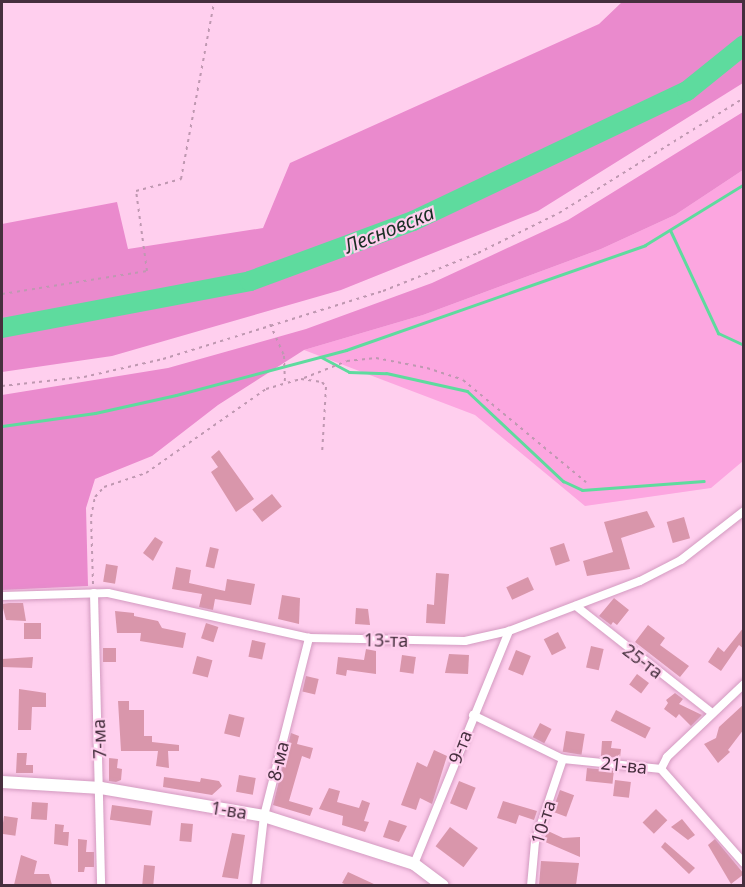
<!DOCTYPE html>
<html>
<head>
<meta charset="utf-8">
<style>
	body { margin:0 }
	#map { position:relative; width:745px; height:887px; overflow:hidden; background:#ffcfee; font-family:"Noto Sans",sans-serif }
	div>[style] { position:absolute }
	.green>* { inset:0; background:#fca6e0 }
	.forest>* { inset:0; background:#ea8acd }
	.stream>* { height:3px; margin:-1.5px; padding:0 1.5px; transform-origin:1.5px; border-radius:1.5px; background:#5edb9e }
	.river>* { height:20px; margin:-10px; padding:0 10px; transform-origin:10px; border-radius:10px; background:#5edb9e }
	.building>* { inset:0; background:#d996ab; transform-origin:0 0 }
	.path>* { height:2px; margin-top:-1px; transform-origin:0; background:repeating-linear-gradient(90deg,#bf98b1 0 3px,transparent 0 7.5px) }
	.roads { filter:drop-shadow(0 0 2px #d39ac0) drop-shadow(0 0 2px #d39ac0) }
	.street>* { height:8px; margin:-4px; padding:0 4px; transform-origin:4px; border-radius:4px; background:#fff }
	.secondary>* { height:12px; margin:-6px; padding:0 6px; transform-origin:6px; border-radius:6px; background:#fff }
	span { translate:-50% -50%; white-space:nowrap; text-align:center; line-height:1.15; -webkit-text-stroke:4.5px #ffcfee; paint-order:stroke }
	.street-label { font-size:18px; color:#462f3e }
	.water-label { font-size:20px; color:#1a2f24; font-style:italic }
	.frame { position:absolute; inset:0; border:3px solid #462f3e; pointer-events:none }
</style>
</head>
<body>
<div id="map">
	<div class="green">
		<div style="clip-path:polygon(743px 170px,743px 461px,711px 488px,585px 506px,475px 415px,304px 350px,423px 315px,601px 249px,675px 215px)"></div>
	</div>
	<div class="forest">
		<div style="clip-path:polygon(622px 2px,743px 2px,743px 83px,538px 211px,341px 290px,112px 356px,2px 372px,2px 224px,117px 202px,128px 249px,263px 228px,290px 163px,599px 24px)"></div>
		<div style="clip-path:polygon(743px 112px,743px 170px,675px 215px,601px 249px,423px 315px,304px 350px,218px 405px,152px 456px,95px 479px,86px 508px,88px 586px,2px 590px,2px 395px,168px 368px,306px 329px,432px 283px,568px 220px)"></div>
	</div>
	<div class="stream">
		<div style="left:670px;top:230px;width:114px;rotate:65deg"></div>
		<div style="left:718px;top:333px;width:29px;rotate:25deg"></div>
		<div style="left:321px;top:357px;width:32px;rotate:28deg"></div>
		<div style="left:349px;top:372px;width:37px;rotate:2deg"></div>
		<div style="left:386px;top:373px;width:83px;rotate:12.5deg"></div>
		<div style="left:467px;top:391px;width:132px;rotate:43.2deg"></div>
		<div style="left:563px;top:481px;width:21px;rotate:25deg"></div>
		<div style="left:582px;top:490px;width:122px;rotate:-4.2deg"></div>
		<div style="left:2px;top:426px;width:94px;rotate:-8deg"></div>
		<div style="left:95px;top:413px;width:83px;rotate:-12.5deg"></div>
		<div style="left:176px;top:395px;width:176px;rotate:-14.8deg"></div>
		<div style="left:346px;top:350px;width:317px;rotate:-19.3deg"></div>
		<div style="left:645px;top:245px;width:116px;rotate:-31.6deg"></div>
	</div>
	<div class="river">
		<div style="left:2px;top:328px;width:252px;rotate:-10.7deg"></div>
		<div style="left:250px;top:281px;width:174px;rotate:-20.2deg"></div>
		<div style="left:413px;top:221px;width:303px;rotate:-25.4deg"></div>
		<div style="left:687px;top:91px;width:73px;rotate:-38.9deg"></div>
	</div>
	<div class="building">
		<div style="clip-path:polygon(219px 450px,254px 499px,236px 512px,211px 472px,218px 467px,211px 457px)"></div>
		<div style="left:272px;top:494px;width:16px;height:25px;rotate:52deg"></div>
		<div style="clip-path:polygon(647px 511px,655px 527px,621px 538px,630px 569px,587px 576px,583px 561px,613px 552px,604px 522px)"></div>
		<div style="left:684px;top:517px;width:22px;height:18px;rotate:74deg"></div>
		<div style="clip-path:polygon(155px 537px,163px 542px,153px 561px,143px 553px)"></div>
		<div style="left:564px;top:543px;width:19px;height:15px;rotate:72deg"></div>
		<div style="left:210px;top:547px;width:9px;height:20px;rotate:13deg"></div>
		<div style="left:106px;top:564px;width:12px;height:18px;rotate:9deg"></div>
		<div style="clip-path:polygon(176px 567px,191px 570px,189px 583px,225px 591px,227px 579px,255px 584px,251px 605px,215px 599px,213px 610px,199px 607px,202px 594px,172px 589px)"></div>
		<div style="clip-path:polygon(436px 573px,449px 574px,445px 624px,426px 623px,427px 604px,434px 605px)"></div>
		<div style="left:528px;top:577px;width:14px;height:24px;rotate:65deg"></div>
		<div style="clip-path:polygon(282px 595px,300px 598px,299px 624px,278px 619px)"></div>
		<div style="clip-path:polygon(614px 598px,629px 610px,617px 625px,613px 622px,611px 625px,599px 616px)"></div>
		<div style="clip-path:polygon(9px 603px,23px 603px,26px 621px,6px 620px,2px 604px)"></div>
		<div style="clip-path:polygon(356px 608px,368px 609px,370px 625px,355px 624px)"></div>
		<div style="clip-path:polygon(115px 611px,134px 613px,134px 616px,158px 621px,162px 628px,186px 633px,183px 648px,140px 641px,141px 633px,117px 633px)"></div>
		<div style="left:24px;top:623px;width:17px;height:16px"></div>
		<div style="left:206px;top:623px;width:13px;height:16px;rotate:18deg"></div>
		<div style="clip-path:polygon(648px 625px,665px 638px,660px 645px,689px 666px,680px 677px,635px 642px)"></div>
		<div style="clip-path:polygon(744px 627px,744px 649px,739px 645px,721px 671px,708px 662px,718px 647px,724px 652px)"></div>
		<div style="left:558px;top:632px;width:18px;height:16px;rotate:63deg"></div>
		<div style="left:252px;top:640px;width:14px;height:17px;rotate:12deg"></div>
		<div style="left:591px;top:646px;width:13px;height:22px;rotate:13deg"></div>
		<div style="left:103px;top:648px;width:13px;height:14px"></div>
		<div style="clip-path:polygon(366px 649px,376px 651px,376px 674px,347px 670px,346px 676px,336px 674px,338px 657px,364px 660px)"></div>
		<div style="left:516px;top:650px;width:16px;height:21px;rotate:22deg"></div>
		<div style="clip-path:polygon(449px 654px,469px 655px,468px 674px,445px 673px)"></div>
		<div style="left:402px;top:655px;width:14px;height:17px;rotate:8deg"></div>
		<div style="left:197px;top:656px;width:16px;height:18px;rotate:15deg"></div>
		<div style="clip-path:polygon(33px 657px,32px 668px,2px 667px,2px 659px)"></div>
		<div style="left:637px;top:674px;width:15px;height:13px;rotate:37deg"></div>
		<div style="left:306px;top:676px;width:13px;height:16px;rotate:13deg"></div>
		<div style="clip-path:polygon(19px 689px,46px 693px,46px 707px,32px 707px,31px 730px,18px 730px)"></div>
		<div style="clip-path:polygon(675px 693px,683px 699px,679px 704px,702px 715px,691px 726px,679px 714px,676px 718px,664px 709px,668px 703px,666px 700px)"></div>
		<div style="clip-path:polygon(118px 701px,129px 701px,129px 710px,144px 710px,144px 736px,152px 736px,152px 742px,179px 745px,179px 751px,168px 751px,169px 768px,156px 766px,158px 751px,121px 751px)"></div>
		<div style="clip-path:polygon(744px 704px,744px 729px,728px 750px,730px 752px,718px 763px,704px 744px,716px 738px,719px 727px)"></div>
		<div style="left:616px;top:710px;width:39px;height:12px;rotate:27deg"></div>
		<div style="left:229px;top:714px;width:16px;height:20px;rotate:14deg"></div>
		<div style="left:540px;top:723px;width:13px;height:16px;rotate:27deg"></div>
		<div style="left:566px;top:731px;width:19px;height:21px;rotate:9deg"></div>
		<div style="clip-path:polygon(291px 733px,299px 736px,297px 744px,313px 748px,310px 759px,302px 756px,289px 801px,313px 808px,310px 816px,273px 805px)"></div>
		<div style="clip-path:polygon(602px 741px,612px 741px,611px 748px,621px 749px,620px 758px,601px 756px)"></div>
		<div style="clip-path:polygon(434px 750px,447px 756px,432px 804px,420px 798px,416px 810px,401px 805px,417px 762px,427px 767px)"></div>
		<div style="clip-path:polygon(17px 753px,27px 753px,26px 765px,33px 765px,33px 773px,16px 773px)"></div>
		<div style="clip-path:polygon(109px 758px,118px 759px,117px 768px,122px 769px,121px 780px,116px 782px,109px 781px)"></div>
		<div style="left:587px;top:768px;width:27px;height:13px;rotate:6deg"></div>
		<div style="left:239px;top:775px;width:17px;height:17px;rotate:10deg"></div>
		<div style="clip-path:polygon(164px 777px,200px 782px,201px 778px,219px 781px,222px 786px,212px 795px,163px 787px)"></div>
		<div style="left:615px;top:780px;width:16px;height:16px;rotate:7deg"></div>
		<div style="left:459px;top:781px;width:18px;height:24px;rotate:22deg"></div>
		<div style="clip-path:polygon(329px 788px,340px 791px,337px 802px,359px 808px,362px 800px,370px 803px,364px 821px,369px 822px,365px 832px,342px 825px,343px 816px,319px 809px)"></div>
		<div style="left:560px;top:790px;width:15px;height:23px;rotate:20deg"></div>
		<div style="clip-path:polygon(503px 801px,537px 811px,534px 820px,519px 815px,516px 824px,497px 818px)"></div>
		<div style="left:32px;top:802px;width:16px;height:17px;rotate:4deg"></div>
		<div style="left:112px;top:805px;width:41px;height:15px;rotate:8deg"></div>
		<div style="left:656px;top:809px;width:16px;height:19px;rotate:45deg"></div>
		<div style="left:4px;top:816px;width:14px;height:18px;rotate:8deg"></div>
		<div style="clip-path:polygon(682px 819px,695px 835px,688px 840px,671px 827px)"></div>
		<div style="clip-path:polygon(389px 820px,407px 826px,399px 842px,383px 837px)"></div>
		<div style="left:181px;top:823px;width:12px;height:18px;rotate:5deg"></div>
		<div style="clip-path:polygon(55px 824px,64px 825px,63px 832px,69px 832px,68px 846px,54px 844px)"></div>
		<div style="left:450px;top:827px;width:35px;height:24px;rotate:37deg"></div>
		<div style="clip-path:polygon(548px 831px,563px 838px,580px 837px,580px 857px,543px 841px)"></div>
		<div style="clip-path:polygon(232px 833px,245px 835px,238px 879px,222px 877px)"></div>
		<div style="clip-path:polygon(78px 839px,87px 840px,86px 852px,94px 852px,94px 867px,85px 867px,84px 872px,78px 872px)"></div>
		<div style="clip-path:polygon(715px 839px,744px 874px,731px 884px,708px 845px)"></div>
		<div style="clip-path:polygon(665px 842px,695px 868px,689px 874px,661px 847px)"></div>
		<div style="clip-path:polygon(21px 855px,37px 861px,34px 874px,49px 874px,52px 885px,14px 885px)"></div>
		<div style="clip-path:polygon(541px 861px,579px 863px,576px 885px,539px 885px)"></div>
		<div style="left:144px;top:865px;width:11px;height:20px;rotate:5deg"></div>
		<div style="clip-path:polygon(348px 872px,376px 885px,347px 885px,342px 883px)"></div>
	</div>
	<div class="path">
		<div style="left:2px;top:294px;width:147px;rotate:-9deg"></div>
		<div style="left:147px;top:271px;width:81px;rotate:-97.8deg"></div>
		<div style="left:136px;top:191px;width:47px;rotate:-14.9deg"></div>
		<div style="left:181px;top:179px;width:180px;rotate:-79.4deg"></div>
		<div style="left:270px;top:324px;width:35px;rotate:66deg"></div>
		<div style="left:284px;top:356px;width:25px;rotate:88deg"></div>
		<div style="left:304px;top:378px;width:46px;rotate:-21.6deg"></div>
		<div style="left:347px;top:361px;width:29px;rotate:-6deg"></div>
		<div style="left:376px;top:358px;width:52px;rotate:11.1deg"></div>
		<div style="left:427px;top:368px;width:38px;rotate:18deg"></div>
		<div style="left:463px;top:380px;width:160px;rotate:39.7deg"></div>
		<div style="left:2px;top:386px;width:82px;rotate:-6.3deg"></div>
		<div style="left:84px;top:377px;width:81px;rotate:-12.8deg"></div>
		<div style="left:163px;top:359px;width:230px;rotate:-17.2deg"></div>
		<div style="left:383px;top:291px;width:102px;rotate:-21.8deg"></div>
		<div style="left:478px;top:253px;width:90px;rotate:-26.3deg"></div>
		<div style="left:559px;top:213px;width:218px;rotate:-31.9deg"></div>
		<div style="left:93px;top:584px;width:67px;rotate:-91.7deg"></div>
		<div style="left:91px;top:517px;width:20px;rotate:-79deg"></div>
		<div style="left:95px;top:497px;width:13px;rotate:-48deg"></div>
		<div style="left:104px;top:487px;width:44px;rotate:-18.4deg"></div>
		<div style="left:146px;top:473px;width:146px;rotate:-35deg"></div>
		<div style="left:266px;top:389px;width:36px;rotate:-16deg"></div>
		<div style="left:301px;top:379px;width:21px;rotate:8deg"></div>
		<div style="left:322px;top:382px;width:6px;rotate:51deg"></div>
		<div style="left:326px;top:387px;width:67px;rotate:93.4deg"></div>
	</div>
	<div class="roads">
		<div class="street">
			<div style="left:94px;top:593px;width:293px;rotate:88.6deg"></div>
			<div style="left:2px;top:596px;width:106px;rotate:-1.6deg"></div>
			<div style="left:108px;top:593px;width:206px;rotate:12.6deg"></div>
			<div style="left:309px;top:638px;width:156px;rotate:1.1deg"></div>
			<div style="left:465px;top:641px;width:45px;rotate:-12.8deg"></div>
			<div style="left:509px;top:631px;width:140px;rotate:-20.9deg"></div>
			<div style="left:640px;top:581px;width:46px;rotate:-27.1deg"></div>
			<div style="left:681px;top:560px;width:80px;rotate:-37.9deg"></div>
			<div style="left:576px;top:606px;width:173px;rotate:38.2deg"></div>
			<div style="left:473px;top:715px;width:100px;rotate:26.1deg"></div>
			<div style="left:563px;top:759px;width:99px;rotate:5.8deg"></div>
			<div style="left:661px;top:769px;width:125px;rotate:48.6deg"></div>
			<div style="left:661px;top:769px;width:13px;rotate:-63deg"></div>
			<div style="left:667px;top:757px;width:106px;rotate:-43.5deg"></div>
			<div style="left:414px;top:864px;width:252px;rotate:-67.8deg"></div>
			<div style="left:256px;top:886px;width:70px;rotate:-83.5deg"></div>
			<div style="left:264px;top:816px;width:184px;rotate:-75.8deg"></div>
			<div style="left:531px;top:886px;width:44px;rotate:-84.8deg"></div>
			<div style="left:535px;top:842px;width:88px;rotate:-71.4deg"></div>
		</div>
		<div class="secondary">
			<div style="left:2px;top:782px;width:99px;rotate:3.5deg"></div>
			<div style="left:101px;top:788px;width:165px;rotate:9.7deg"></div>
			<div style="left:264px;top:816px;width:157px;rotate:17.7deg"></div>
			<div style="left:414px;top:864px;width:36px;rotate:37deg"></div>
		</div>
	</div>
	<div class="street-label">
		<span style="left:386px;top:640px;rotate:1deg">13-та</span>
		<span style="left:643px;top:661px;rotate:37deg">25-та</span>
		<span style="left:99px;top:739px;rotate:-92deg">7-ма</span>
		<span style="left:460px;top:747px;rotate:-69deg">9-та</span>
		<span style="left:278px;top:761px;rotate:-76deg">8-ма</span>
		<span style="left:624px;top:765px;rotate:6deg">21-ва</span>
		<span style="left:229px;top:810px;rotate:9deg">1-ва</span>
		<span style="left:543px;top:822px;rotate:-73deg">10-та</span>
	</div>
	<div class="water-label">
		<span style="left:389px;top:229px;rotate:-22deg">Лесновска</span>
	</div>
	<div class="frame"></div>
</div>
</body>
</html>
